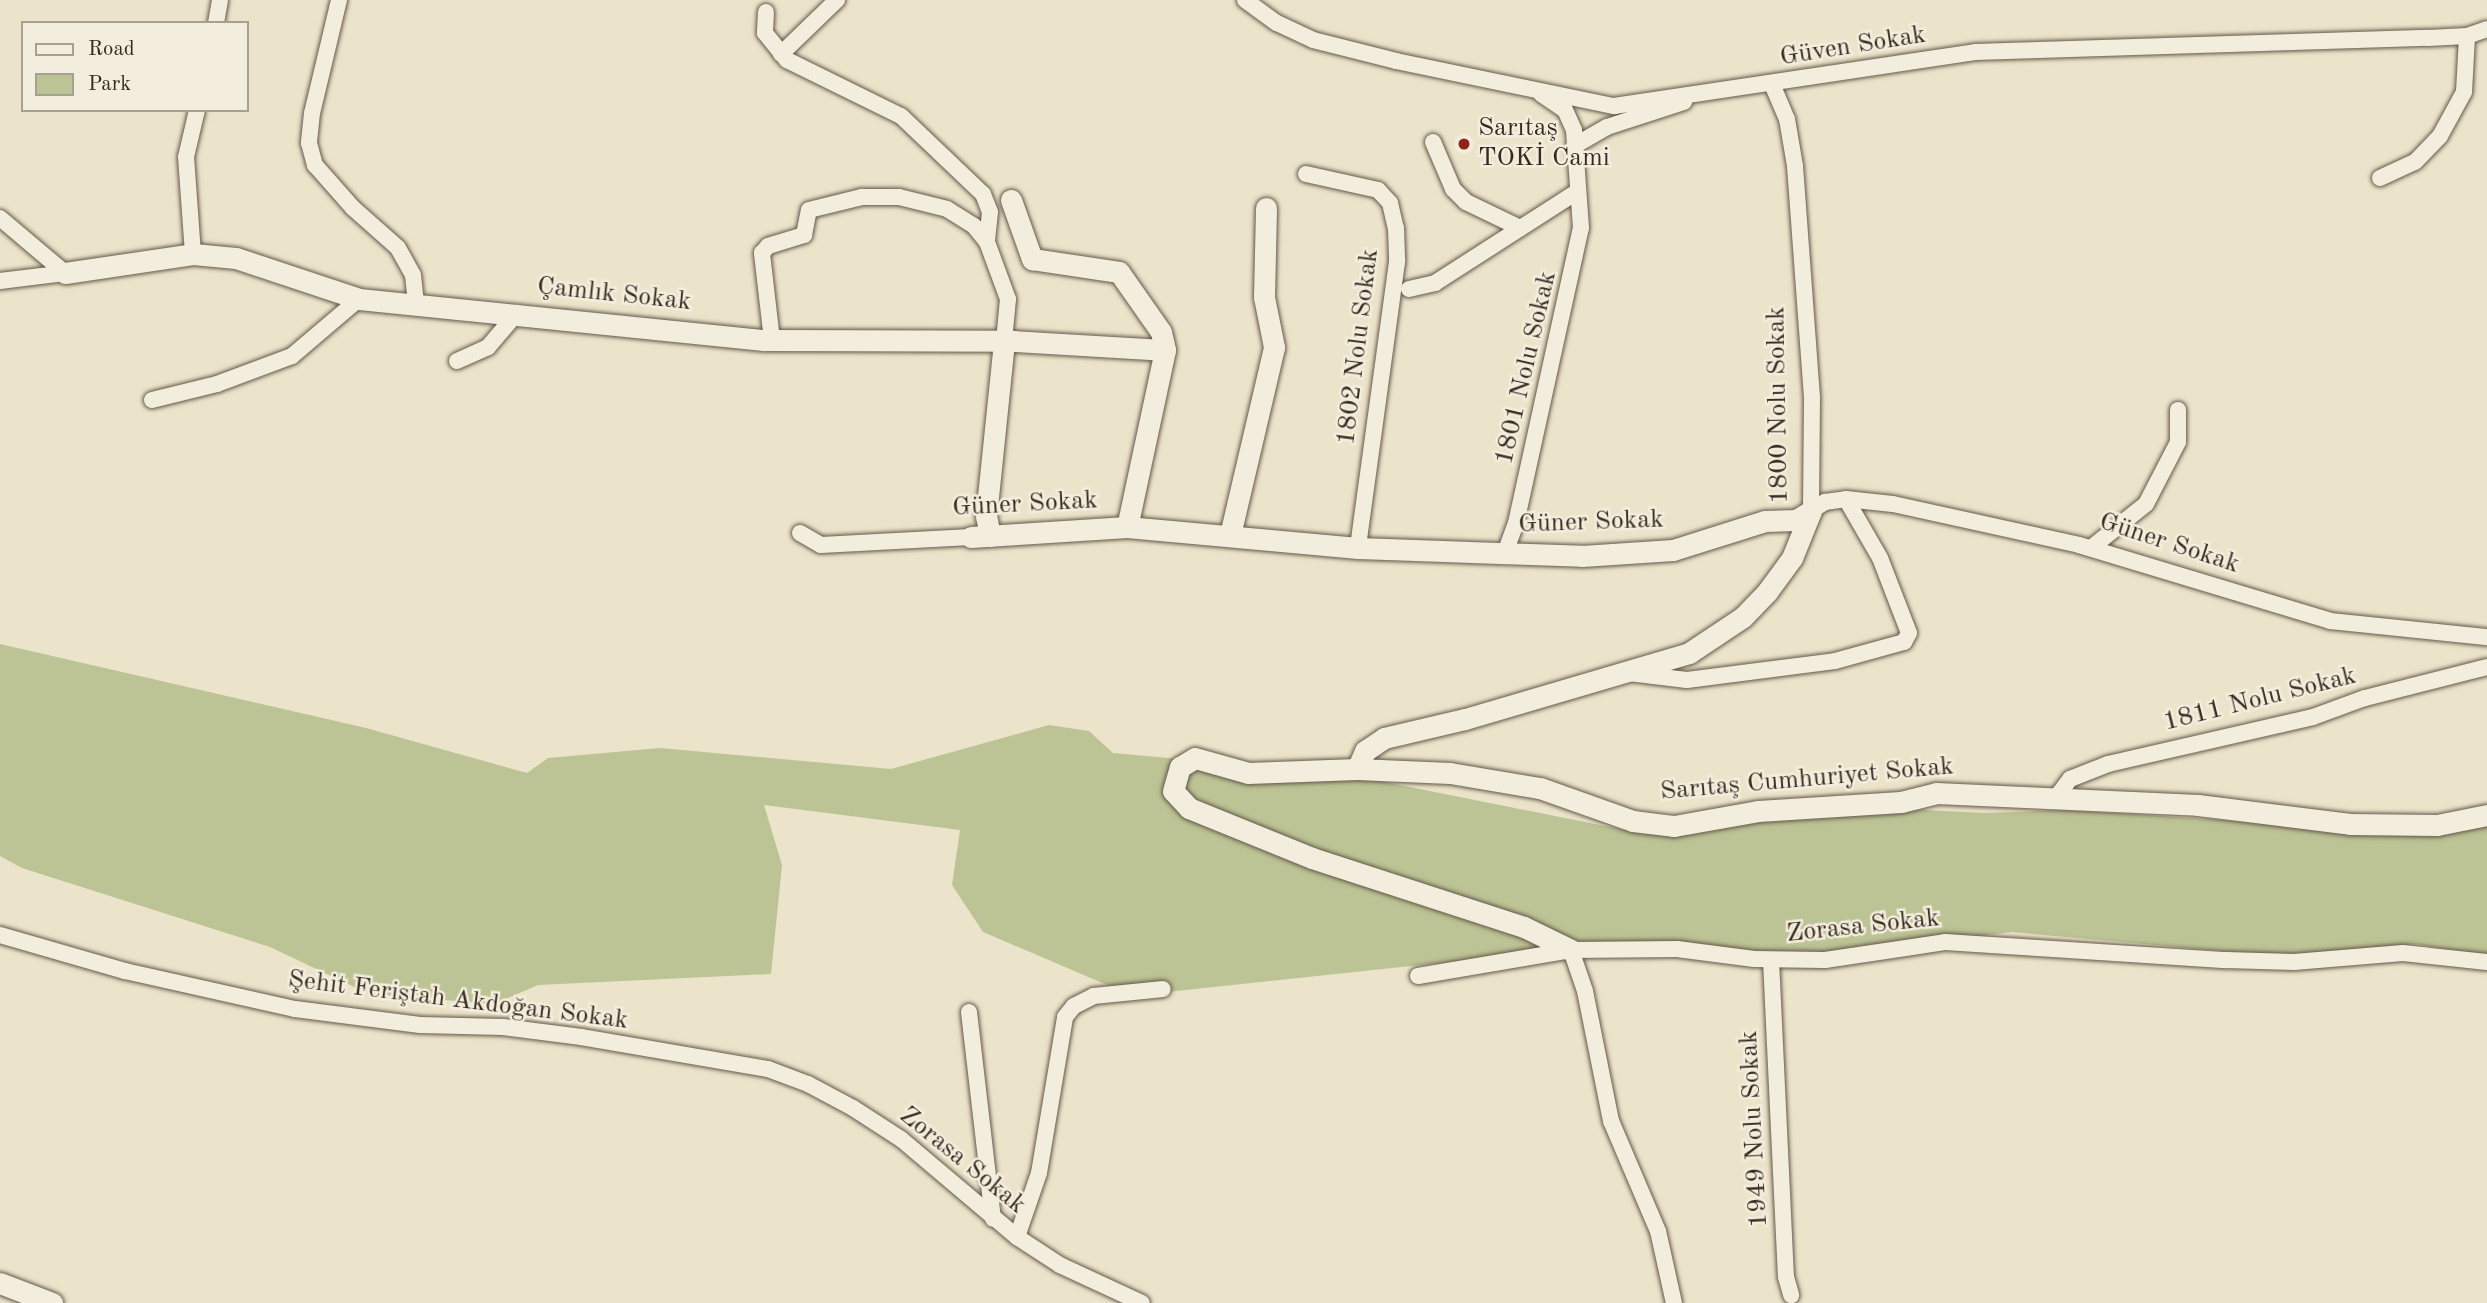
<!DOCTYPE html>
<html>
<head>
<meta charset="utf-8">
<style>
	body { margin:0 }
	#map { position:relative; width:2487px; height:1303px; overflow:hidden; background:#ece4ca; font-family:"Old Standard TT",serif }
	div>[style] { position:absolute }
	.green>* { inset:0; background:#bcc394 }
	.roads { filter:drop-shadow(0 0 2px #64584a) drop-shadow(0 0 2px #64584a) }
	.minor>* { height:16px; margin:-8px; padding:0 8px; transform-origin:8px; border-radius:8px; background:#f3eddd }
	.tertiary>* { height:21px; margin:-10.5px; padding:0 10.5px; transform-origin:10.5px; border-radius:10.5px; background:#f3eddd }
	.dots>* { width:19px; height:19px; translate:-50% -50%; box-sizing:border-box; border:4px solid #f3eddd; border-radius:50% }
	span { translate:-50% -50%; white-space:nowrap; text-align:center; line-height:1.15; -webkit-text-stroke:5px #f3eddd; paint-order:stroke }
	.street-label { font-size:26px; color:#36291f }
	.poi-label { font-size:26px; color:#36291f }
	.left { translate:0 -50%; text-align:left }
	.legend { position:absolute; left:21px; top:21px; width:228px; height:91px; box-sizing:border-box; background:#f3eddd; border:2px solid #a79f91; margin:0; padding:9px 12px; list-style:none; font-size:21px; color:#36291f }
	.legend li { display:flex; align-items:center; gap:14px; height:35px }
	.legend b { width:35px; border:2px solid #a79f91 }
</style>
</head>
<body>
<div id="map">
	<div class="green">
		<div style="clip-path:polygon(0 644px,366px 728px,527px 773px,548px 758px,660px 748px,891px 769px,1049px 725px,1089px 731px,1113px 753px,1345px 774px,1645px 834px,1695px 834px,1769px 813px,1849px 806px,1984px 813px,2066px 810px,2286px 824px,2487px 823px,2487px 956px,2416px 944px,2291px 957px,2011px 932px,1793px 961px,1612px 949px,1467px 960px,1158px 993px,1121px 991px,983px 932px,952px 885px,960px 830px,764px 805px,782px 865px,771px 974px,538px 985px,494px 1004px,369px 994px,270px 947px,22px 868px,0 856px)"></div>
	</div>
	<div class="roads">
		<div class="minor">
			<div style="left:339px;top:0;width:116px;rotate:103.4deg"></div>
			<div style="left:312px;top:113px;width:30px;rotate:96deg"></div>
			<div style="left:309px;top:143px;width:23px;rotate:75deg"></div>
			<div style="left:315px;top:165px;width:57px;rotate:48.5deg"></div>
			<div style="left:353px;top:208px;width:60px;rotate:41.6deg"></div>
			<div style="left:398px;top:248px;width:31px;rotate:61deg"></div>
			<div style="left:413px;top:275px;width:27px;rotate:84deg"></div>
			<div style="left:1245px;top:0;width:39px;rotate:36deg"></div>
			<div style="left:1277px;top:23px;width:40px;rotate:25deg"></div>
			<div style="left:1313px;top:40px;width:86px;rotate:14.2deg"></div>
			<div style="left:1396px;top:61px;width:223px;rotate:11.7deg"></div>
			<div style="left:1614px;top:106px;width:365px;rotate:-8.5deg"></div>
			<div style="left:1975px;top:52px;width:453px;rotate:-1.8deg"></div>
			<div style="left:2428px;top:38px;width:39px;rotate:-3deg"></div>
			<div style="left:2467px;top:36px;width:21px;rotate:-19deg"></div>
			<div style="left:766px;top:12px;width:21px;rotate:93deg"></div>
			<div style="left:765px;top:33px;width:35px;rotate:51deg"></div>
			<div style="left:787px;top:60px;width:127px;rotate:26.2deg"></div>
			<div style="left:901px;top:116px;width:113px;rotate:43.6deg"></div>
			<div style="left:983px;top:194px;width:19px;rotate:69deg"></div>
			<div style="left:990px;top:212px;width:30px;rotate:96deg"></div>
			<div style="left:987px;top:242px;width:61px;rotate:69.8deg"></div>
			<div style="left:1008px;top:299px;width:42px;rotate:95.4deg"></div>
			<div style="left:216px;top:23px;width:23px;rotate:-80deg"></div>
			<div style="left:781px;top:54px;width:78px;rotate:-44deg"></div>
			<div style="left:1772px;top:84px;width:38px;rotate:67deg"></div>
			<div style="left:1787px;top:119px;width:48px;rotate:80.3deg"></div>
			<div style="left:1795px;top:166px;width:232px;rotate:85.8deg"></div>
			<div style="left:1812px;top:397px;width:114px;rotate:90.5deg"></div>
			<div style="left:1433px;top:142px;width:51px;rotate:66.9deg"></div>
			<div style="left:1453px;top:189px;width:18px;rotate:45deg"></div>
			<div style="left:1466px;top:202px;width:60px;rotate:25.7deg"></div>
			<div style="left:1574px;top:146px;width:38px;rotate:-30deg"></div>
			<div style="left:1607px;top:127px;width:81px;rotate:-18deg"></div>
			<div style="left:1306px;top:174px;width:74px;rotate:12.5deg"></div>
			<div style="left:1378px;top:190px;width:18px;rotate:47deg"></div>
			<div style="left:1390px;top:203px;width:26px;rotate:77deg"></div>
			<div style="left:1396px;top:228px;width:34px;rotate:88deg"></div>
			<div style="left:1397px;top:262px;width:289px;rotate:97.8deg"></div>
			<div style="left:2380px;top:178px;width:38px;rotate:-25deg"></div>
			<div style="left:2415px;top:162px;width:36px;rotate:-46deg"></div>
			<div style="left:2440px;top:136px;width:50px;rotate:-61.4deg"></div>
			<div style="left:2464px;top:92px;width:56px;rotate:-86.9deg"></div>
			<div style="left:0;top:218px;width:85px;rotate:40.2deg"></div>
			<div style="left:193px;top:254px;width:97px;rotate:-94.1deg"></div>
			<div style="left:186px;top:157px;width:48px;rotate:-76.8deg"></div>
			<div style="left:0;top:281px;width:65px;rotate:-7deg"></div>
			<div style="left:1409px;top:289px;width:27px;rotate:-13deg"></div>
			<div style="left:1435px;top:283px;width:166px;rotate:-32.7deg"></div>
			<div style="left:772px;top:340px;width:88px;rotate:-96.6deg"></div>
			<div style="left:762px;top:253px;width:9px;rotate:-49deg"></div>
			<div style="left:768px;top:246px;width:38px;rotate:-17deg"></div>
			<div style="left:804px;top:235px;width:25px;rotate:-79deg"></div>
			<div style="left:809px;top:210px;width:55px;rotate:-13.8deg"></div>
			<div style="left:862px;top:197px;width:37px"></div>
			<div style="left:899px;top:197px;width:49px;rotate:14deg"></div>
			<div style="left:947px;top:209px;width:32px;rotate:32deg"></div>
			<div style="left:974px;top:226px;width:21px;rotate:51deg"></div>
			<div style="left:457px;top:361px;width:34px;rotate:-24deg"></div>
			<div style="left:488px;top:347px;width:45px;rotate:-49.5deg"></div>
			<div style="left:152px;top:400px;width:67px;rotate:-13.8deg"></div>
			<div style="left:217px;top:384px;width:80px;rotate:-20.5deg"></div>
			<div style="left:292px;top:356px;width:88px;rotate:-40.4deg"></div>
			<div style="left:1811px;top:511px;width:17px;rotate:-33deg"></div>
			<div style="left:1825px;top:502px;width:21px;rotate:-8deg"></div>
			<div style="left:1846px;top:499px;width:47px;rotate:6.1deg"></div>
			<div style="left:1893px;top:504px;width:190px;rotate:12.4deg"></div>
			<div style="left:2079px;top:545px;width:263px;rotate:16.8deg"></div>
			<div style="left:2331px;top:621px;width:157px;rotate:5.9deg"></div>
			<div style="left:800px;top:533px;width:24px;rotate:30deg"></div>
			<div style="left:821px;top:545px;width:150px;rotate:-3.1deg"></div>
			<div style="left:2091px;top:548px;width:70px;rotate:-38.7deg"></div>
			<div style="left:2146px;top:504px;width:70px;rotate:-62.7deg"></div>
			<div style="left:2178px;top:442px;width:32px;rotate:-90deg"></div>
			<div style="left:1505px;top:553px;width:32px;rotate:-70deg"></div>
			<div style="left:1516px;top:523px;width:302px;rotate:-77.6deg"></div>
			<div style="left:1581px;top:228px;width:98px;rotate:-94.1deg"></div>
			<div style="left:1574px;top:130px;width:22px;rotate:-114deg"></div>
			<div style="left:1565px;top:110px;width:29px;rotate:-146deg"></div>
			<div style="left:1629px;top:673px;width:58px;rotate:6.9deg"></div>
			<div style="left:1687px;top:680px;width:149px;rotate:-7.3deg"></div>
			<div style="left:1835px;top:661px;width:72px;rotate:-15.4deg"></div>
			<div style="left:1904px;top:642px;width:10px;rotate:-61deg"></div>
			<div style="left:1909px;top:633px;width:80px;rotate:-111.1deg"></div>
			<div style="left:1880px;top:558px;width:68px;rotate:-120deg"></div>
			<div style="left:2055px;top:799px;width:25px;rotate:-53deg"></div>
			<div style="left:2070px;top:779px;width:41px;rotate:-21.5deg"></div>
			<div style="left:2108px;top:764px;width:210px;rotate:-12.9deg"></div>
			<div style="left:2313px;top:717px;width:55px;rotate:-20.1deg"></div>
			<div style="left:2365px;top:698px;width:126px;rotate:-14.3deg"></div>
			<div style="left:0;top:935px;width:130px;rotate:16.1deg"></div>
			<div style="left:125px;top:971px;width:174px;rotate:12.6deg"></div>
			<div style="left:295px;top:1009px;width:126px;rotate:7.3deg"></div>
			<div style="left:420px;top:1025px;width:83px;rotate:1.4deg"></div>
			<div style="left:503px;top:1027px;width:79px;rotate:7.3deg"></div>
			<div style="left:581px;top:1037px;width:190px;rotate:9.7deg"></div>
			<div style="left:768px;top:1069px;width:43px;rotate:20.6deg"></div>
			<div style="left:808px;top:1084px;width:51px;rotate:28.1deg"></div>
			<div style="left:853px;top:1108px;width:57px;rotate:32.9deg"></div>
			<div style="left:901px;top:1139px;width:152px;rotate:40.2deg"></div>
			<div style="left:1017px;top:1237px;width:51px;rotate:33.1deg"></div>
			<div style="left:1060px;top:1265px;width:90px;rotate:24.9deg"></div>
			<div style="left:1571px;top:950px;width:43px;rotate:71.1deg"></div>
			<div style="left:1585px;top:991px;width:133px;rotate:78.7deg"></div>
			<div style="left:1611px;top:1121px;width:120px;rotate:66.9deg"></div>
			<div style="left:1658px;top:1231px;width:74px;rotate:77.5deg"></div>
			<div style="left:1771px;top:960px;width:317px;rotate:87.3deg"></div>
			<div style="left:1786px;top:1277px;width:19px;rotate:74deg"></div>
			<div style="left:1418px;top:976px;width:155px;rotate:-9.6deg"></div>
			<div style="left:1571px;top:950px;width:106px;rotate:-0.5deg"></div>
			<div style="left:1677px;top:949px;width:78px;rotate:7.4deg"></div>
			<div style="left:1754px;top:959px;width:71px;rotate:0.8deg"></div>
			<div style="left:1825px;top:960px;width:121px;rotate:-8.5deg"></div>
			<div style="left:1945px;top:942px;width:282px;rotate:3.7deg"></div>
			<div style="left:2226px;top:960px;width:68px;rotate:1.7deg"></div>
			<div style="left:2294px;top:962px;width:109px;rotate:-4.7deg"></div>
			<div style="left:2403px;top:953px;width:84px;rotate:6.1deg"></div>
			<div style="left:969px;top:1012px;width:208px;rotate:83.4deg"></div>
			<div style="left:1017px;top:1237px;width:68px;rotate:-71deg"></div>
			<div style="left:1039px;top:1173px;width:158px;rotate:-80.5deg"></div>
			<div style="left:1065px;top:1017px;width:14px;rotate:-51deg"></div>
			<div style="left:1074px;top:1006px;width:22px;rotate:-27deg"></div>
			<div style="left:1094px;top:996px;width:69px;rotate:-5.8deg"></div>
		</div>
		<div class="tertiary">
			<div style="left:1011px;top:200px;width:63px;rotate:70.4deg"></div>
			<div style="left:1032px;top:259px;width:88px;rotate:8.5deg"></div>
			<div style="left:1119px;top:272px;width:73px;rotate:55deg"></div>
			<div style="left:1161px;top:332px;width:18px;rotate:77deg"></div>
			<div style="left:65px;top:273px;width:129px;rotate:-8.4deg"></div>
			<div style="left:193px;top:254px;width:43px;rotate:5.3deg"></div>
			<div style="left:236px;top:258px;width:130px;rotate:18.4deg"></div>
			<div style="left:359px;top:299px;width:407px;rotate:5.8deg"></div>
			<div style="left:764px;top:340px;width:249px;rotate:0.2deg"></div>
			<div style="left:1013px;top:341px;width:152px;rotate:3.4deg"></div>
			<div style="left:1165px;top:350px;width:181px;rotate:102.1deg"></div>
			<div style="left:1230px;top:535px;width:193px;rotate:-76.8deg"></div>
			<div style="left:1274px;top:347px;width:51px;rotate:-101.3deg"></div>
			<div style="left:1264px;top:297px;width:89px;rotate:-88.7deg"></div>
			<div style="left:990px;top:536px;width:20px;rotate:-101deg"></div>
			<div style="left:986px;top:516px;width:176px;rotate:-84.1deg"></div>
			<div style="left:971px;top:537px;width:156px;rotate:-3.7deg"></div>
			<div style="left:1127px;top:527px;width:232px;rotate:5.2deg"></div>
			<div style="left:1358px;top:548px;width:224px;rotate:2deg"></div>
			<div style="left:1582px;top:556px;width:91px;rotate:-3.8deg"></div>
			<div style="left:1673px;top:550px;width:96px;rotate:-17.5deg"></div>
			<div style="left:1765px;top:521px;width:31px;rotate:-2deg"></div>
			<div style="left:1796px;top:520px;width:17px;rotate:-31deg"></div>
			<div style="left:1357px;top:769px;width:20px;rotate:-66deg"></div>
			<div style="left:1365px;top:751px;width:23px;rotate:-34deg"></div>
			<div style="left:1384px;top:738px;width:83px;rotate:-13.2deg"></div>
			<div style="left:1465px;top:719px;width:234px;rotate:-16.4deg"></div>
			<div style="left:1689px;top:653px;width:65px;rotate:-33.7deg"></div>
			<div style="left:1743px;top:617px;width:35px;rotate:-46deg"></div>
			<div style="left:1767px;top:592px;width:42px;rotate:-53.7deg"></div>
			<div style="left:1792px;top:558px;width:51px;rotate:-68deg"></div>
			<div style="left:1571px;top:950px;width:52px;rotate:-153.9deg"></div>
			<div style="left:1524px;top:927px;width:223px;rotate:-162deg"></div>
			<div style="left:1312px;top:858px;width:133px;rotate:-157.9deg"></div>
			<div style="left:1189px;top:808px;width:23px;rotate:-133deg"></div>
			<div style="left:1173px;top:791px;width:25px;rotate:-74deg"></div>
			<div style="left:1180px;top:767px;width:17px;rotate:-31deg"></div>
			<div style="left:1195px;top:758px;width:55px;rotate:15.8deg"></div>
			<div style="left:1248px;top:773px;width:109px;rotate:-2.1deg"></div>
			<div style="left:1357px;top:769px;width:93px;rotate:2.5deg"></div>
			<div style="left:1450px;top:773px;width:91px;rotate:9.5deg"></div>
			<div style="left:1540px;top:788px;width:99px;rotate:19.5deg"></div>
			<div style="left:1633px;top:821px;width:41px;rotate:7deg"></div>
			<div style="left:1674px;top:826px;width:85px;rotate:-10.1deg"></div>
			<div style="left:1758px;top:811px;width:143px;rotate:-3.6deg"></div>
			<div style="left:1901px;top:802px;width:36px;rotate:-14deg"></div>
			<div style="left:1936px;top:793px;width:262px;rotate:2.6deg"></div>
			<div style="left:2198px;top:805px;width:153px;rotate:7.1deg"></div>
			<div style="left:2350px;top:824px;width:87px;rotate:0.7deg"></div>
			<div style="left:2437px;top:825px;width:51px;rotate:-11.3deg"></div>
			<div style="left:0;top:1283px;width:56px;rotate:21deg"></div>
		</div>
	</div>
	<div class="dots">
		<div style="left:1464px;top:144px;background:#8f2418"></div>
	</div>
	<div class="street-label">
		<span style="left:1853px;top:47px;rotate:-9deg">Güven Sokak</span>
		<span style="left:614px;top:295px;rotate:6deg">Çamlık Sokak</span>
		<span style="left:1359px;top:347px;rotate:-83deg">1802 Nolu Sokak</span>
		<span style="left:1527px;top:368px;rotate:-77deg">1801 Nolu Sokak</span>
		<span style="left:1779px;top:405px;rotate:-91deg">1800 Nolu Sokak</span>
		<span style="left:1025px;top:505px;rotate:-3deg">Güner Sokak</span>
		<span style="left:1591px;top:523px;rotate:-2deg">Güner Sokak</span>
		<span style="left:2169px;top:544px;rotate:18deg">Güner Sokak</span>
		<span style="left:2260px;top:700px;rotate:-14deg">1811 Nolu Sokak</span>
		<span style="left:1807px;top:780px;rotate:-5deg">Sarıtaş Cumhuriyet Sokak</span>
		<span style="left:1863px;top:927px;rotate:-6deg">Zorasa Sokak</span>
		<span style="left:458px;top:1001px;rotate:7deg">Şehit Feriştah Akdoğan Sokak</span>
		<span style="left:1755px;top:1129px;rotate:-93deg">1949 Nolu Sokak</span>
		<span style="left:962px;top:1161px;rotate:39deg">Zorasa Sokak</span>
	</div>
	<div class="poi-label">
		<span class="left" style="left:1478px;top:144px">Sarıtaş<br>TOKİ Cami</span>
	</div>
	<ul class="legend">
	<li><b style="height:9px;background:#f3eddd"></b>Road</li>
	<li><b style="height:19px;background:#bcc394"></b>Park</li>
	</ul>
</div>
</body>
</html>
